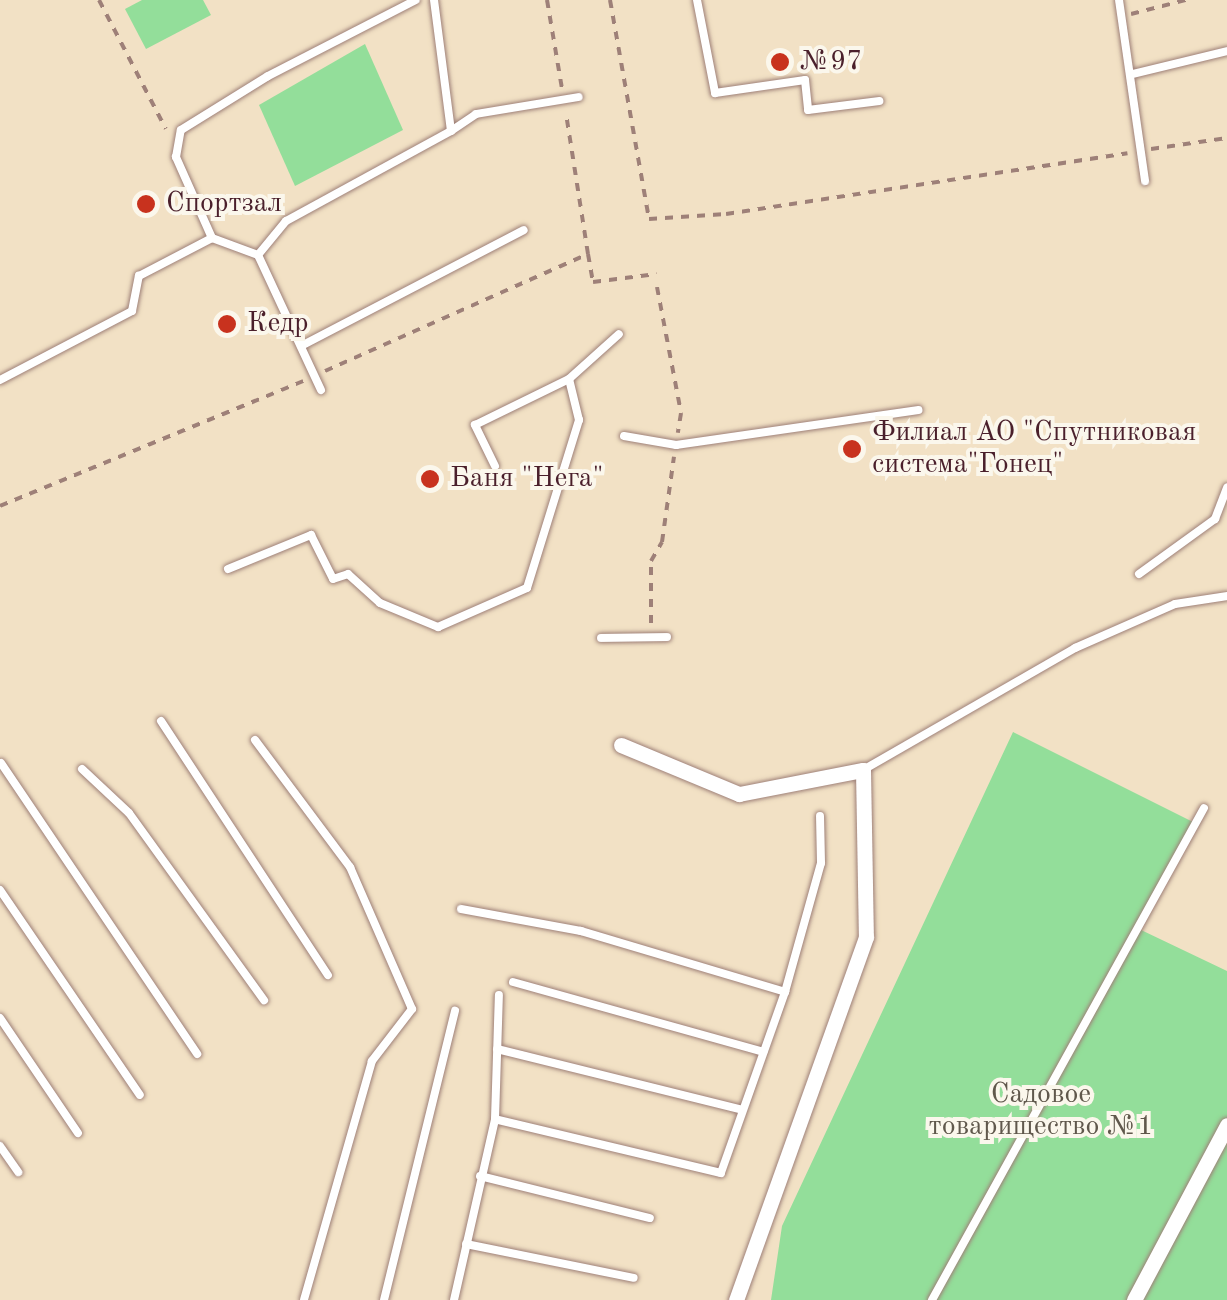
<!DOCTYPE html>
<html>
<head>
<meta charset="utf-8">
<style>
	body { margin:0 }
	#map { position:relative; width:1227px; height:1300px; overflow:hidden; background:#f2e1c5; font-family:"Old Standard TT",serif }
	div>[style] { position:absolute }
	.green>* { inset:0; background:#93de9a }
	.path>* { height:4px; margin-top:-2px; transform-origin:0; background:repeating-linear-gradient(90deg,#9e8078 0 8px,transparent 0 16px) }
	.roads { filter:drop-shadow(0 0 2px #9e8078) drop-shadow(0 0 2px #9e8078) }
	.service>* { height:8px; margin:-4px; padding:0 4px; transform-origin:4px; border-radius:4px; background:#fff }
	.minor>* { height:15px; margin:-7.5px; padding:0 7.5px; transform-origin:7.5px; border-radius:7.5px; background:#fff }
	.dots>* { width:28px; height:28px; translate:-50% -50%; box-sizing:border-box; border:5px solid #fbf7ec; border-radius:50% }
	span { translate:-50% -50%; white-space:nowrap; text-align:center; line-height:1.15; -webkit-text-stroke:8px #fbf7ec; paint-order:stroke }
	.poi-label { font-size:28px; color:#4a1f2b }
	.left { translate:0 -50%; text-align:left }
	.park-label { font-size:28px; color:#60584c }
</style>
</head>
<body>
<div id="map">
	<div class="green">
		<div style="clip-path:polygon(142px 0,203px 0,211px 15px,146px 49px,125px 9px)"></div>
		<div style="clip-path:polygon(365px 44px,403px 130px,295px 186px,259px 105px)"></div>
		<div style="clip-path:polygon(1013px 732px,1195px 823px,1139px 929px,1227px 971px,1227px 1300px,771px 1300px,782px 1226px)"></div>
	</div>
	<div class="path">
		<div style="left:99px;top:0;width:145px;rotate:62.6deg"></div>
		<div style="left:547px;top:0;width:90px;rotate:80.4deg"></div>
		<div style="left:610px;top:0;width:222px;rotate:79.9deg"></div>
		<div style="left:649px;top:219px;width:77px;rotate:-3.7deg"></div>
		<div style="left:726px;top:214px;width:406px;rotate:-8.6deg"></div>
		<div style="left:1131px;top:14px;width:57px;rotate:-14.3deg"></div>
		<div style="left:1151px;top:149px;width:77px;rotate:-8.2deg"></div>
		<div style="left:588px;top:254px;width:28px;rotate:80deg"></div>
		<div style="left:593px;top:282px;width:64px;rotate:-7.2deg"></div>
		<div style="left:657px;top:287px;width:128px;rotate:79.2deg"></div>
		<div style="left:681px;top:413px;width:20px;rotate:99deg"></div>
		<div style="left:325px;top:371px;width:288px;rotate:-24deg"></div>
		<div style="left:588px;top:254px;width:143px;rotate:-98.9deg"></div>
		<div style="left:0;top:506px;width:328px;rotate:-22.4deg"></div>
		<div style="left:651px;top:623px;width:62px;rotate:-90deg"></div>
		<div style="left:651px;top:561px;width:22px;rotate:-60deg"></div>
		<div style="left:662px;top:542px;width:86px;rotate:-82deg"></div>
	</div>
	<div class="roads">
		<div class="service">
			<div style="left:434px;top:0;width:132px;rotate:82.6deg"></div>
			<div style="left:451px;top:131px;width:30px;rotate:-34deg"></div>
			<div style="left:476px;top:114px;width:104px;rotate:-9.4deg"></div>
			<div style="left:697px;top:0;width:95px;rotate:79deg"></div>
			<div style="left:715px;top:93px;width:91px;rotate:-8.2deg"></div>
			<div style="left:805px;top:80px;width:30px;rotate:84deg"></div>
			<div style="left:808px;top:110px;width:72px;rotate:-7.2deg"></div>
			<div style="left:1119px;top:0;width:183px;rotate:81.8deg"></div>
			<div style="left:1133px;top:74px;width:97px;rotate:-13.7deg"></div>
			<div style="left:258px;top:255px;width:49px;rotate:-159.7deg"></div>
			<div style="left:212px;top:238px;width:89px;rotate:-114deg"></div>
			<div style="left:176px;top:157px;width:27px;rotate:-80deg"></div>
			<div style="left:181px;top:130px;width:102px;rotate:-31.8deg"></div>
			<div style="left:268px;top:76px;width:166px;rotate:-27.2deg"></div>
			<div style="left:301px;top:346px;width:251px;rotate:-27.5deg"></div>
			<div style="left:0;top:380px;width:149px;rotate:-27.6deg"></div>
			<div style="left:132px;top:311px;width:36px;rotate:-79deg"></div>
			<div style="left:139px;top:276px;width:82px;rotate:-27.5deg"></div>
			<div style="left:321px;top:390px;width:149px;rotate:-115deg"></div>
			<div style="left:258px;top:255px;width:44px;rotate:-50.5deg"></div>
			<div style="left:286px;top:221px;width:188px;rotate:-28.6deg"></div>
			<div style="left:624px;top:436px;width:53px;rotate:9.8deg"></div>
			<div style="left:676px;top:445px;width:245px;rotate:-8.2deg"></div>
			<div style="left:495px;top:466px;width:46px;rotate:-116deg"></div>
			<div style="left:475px;top:425px;width:105px;rotate:-26.1deg"></div>
			<div style="left:569px;top:379px;width:67px;rotate:-42deg"></div>
			<div style="left:228px;top:569px;width:90px;rotate:-22.3deg"></div>
			<div style="left:311px;top:535px;width:49px;rotate:63.4deg"></div>
			<div style="left:333px;top:579px;width:16px;rotate:-18deg"></div>
			<div style="left:348px;top:574px;width:43px;rotate:42.2deg"></div>
			<div style="left:380px;top:603px;width:63px;rotate:22.5deg"></div>
			<div style="left:438px;top:627px;width:97px;rotate:-23.7deg"></div>
			<div style="left:527px;top:588px;width:176px;rotate:-72.8deg"></div>
			<div style="left:579px;top:420px;width:42px;rotate:-103.7deg"></div>
			<div style="left:1139px;top:574px;width:94px;rotate:-35.9deg"></div>
			<div style="left:1215px;top:519px;width:34px;rotate:-69deg"></div>
			<div style="left:601px;top:638px;width:66px;rotate:-0.9deg"></div>
			<div style="left:161px;top:721px;width:304px;rotate:56.7deg"></div>
			<div style="left:255px;top:740px;width:159px;rotate:53.2deg"></div>
			<div style="left:350px;top:867px;width:155px;rotate:66.4deg"></div>
			<div style="left:412px;top:1009px;width:66px;rotate:127.6deg"></div>
			<div style="left:372px;top:1061px;width:248px;rotate:105.9deg"></div>
			<div style="left:1px;top:763px;width:351px;rotate:56deg"></div>
			<div style="left:82px;top:769px;width:64px;rotate:43.1deg"></div>
			<div style="left:129px;top:813px;width:231px;rotate:54.2deg"></div>
			<div style="left:863px;top:770px;width:245px;rotate:-29.9deg"></div>
			<div style="left:1075px;top:648px;width:109px;rotate:-23.7deg"></div>
			<div style="left:1175px;top:604px;width:53px;rotate:-8.7deg"></div>
			<div style="left:0;top:890px;width:248px;rotate:55.7deg"></div>
			<div style="left:461px;top:909px;width:122px;rotate:10.4deg"></div>
			<div style="left:581px;top:931px;width:213px;rotate:16.6deg"></div>
			<div style="left:785px;top:992px;width:192px;rotate:109.5deg"></div>
			<div style="left:721px;top:1173px;width:232px;rotate:-166.6deg"></div>
			<div style="left:513px;top:982px;width:260px;rotate:15.6deg"></div>
			<div style="left:785px;top:992px;width:134px;rotate:-74.4deg"></div>
			<div style="left:821px;top:863px;width:47px;rotate:-91.2deg"></div>
			<div style="left:0;top:1018px;width:139px;rotate:55.9deg"></div>
			<div style="left:497px;top:1049px;width:253px;rotate:13.9deg"></div>
			<div style="left:0;top:1146px;width:32px;rotate:55deg"></div>
			<div style="left:480px;top:1176px;width:175px;rotate:13.9deg"></div>
			<div style="left:466px;top:1244px;width:171px;rotate:11.4deg"></div>
			<div style="left:384px;top:1300px;width:298px;rotate:-76.2deg"></div>
			<div style="left:454px;top:1300px;width:186px;rotate:-77.2deg"></div>
			<div style="left:495px;top:1119px;width:124px;rotate:-88.2deg"></div>
			<div style="left:932px;top:1300px;width:562px;rotate:-61.06deg"></div>
		</div>
		<div class="minor">
			<div style="left:621px;top:745px;width:128px;rotate:22.6deg"></div>
			<div style="left:739px;top:794px;width:126px;rotate:-11deg"></div>
			<div style="left:863px;top:770px;width:167px;rotate:89deg"></div>
			<div style="left:866px;top:937px;width:386px;rotate:109.7deg"></div>
			<div style="left:1134px;top:1300px;width:198px;rotate:-62deg"></div>
		</div>
	</div>
	<div class="dots">
		<div style="left:780px;top:62px;background:#c8321e"></div>
		<div style="left:146px;top:204px;background:#c8321e"></div>
		<div style="left:227px;top:324px;background:#c8321e"></div>
		<div style="left:852px;top:449px;background:#c8321e"></div>
		<div style="left:430px;top:479px;background:#c8321e"></div>
	</div>
	<div class="poi-label">
		<span class="left" style="left:800px;top:62px">№97</span>
		<span class="left" style="left:166px;top:204px">Спортзал</span>
		<span class="left" style="left:247px;top:324px">Кедр</span>
		<span class="left" style="left:872px;top:449px">Филиал АО "Спутниковая<br>система"Гонец"</span>
		<span class="left" style="left:450px;top:479px">Баня "Нега"</span>
	</div>
	<div class="park-label">
		<span style="left:1041px;top:1111px">Садовое<br>товарищество №1</span>
	</div>
</div>
</body>
</html>
